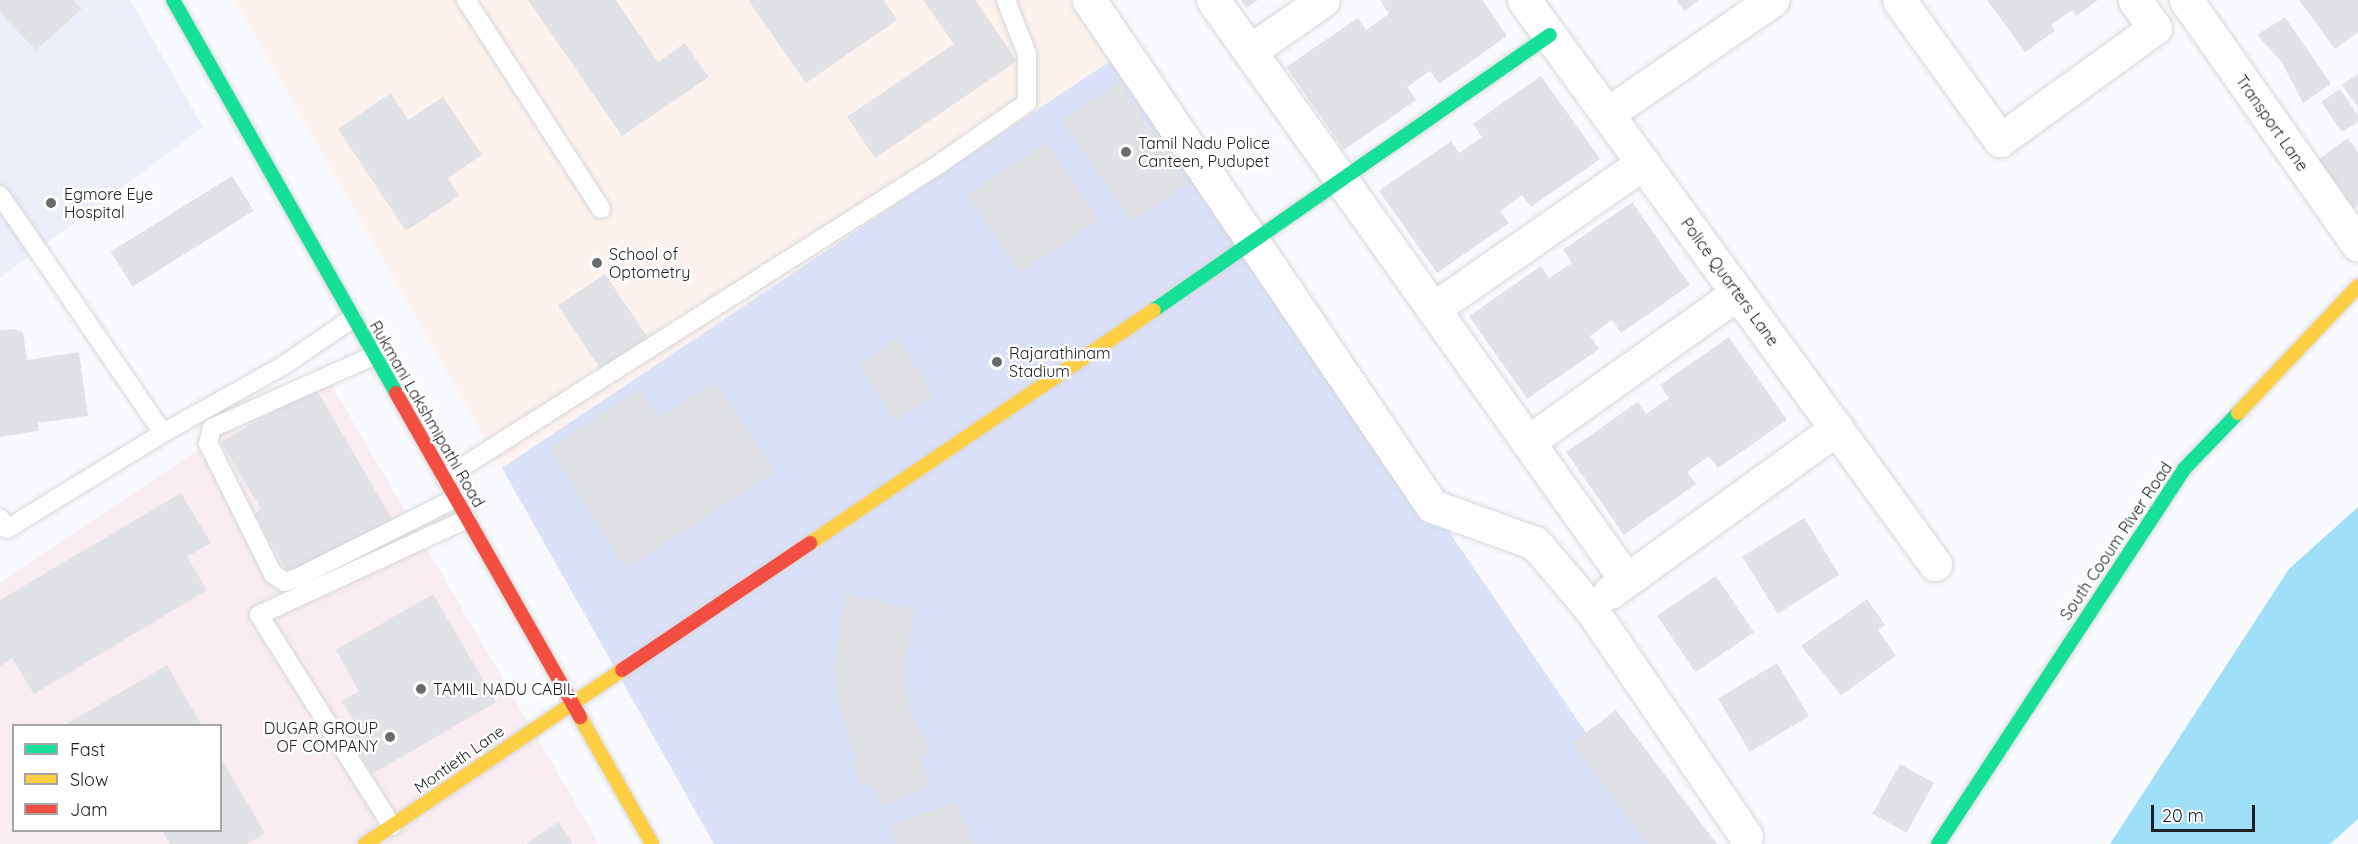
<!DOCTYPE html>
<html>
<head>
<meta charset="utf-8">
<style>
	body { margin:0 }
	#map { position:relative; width:2358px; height:844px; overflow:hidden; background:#f9fafd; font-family:Quicksand,sans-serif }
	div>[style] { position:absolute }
	.commercial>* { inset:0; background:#f8edf1 }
	.built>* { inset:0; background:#eceffa }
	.education>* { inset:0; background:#fcf2ee }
	.green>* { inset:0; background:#dae1f9 }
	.water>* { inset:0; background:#a0dff8 }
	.building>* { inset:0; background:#e1e2e5; transform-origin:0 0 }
	.roads { filter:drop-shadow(0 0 2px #d6d7da) drop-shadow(0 0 2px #d6d7da) }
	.lane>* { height:18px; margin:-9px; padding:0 9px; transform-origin:9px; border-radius:9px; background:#fefeff }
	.street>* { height:33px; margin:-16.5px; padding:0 16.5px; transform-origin:16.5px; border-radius:16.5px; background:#fefeff }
	.fast>* { height:14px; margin:-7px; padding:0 7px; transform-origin:7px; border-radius:7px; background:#16e098 }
	.slow>* { height:14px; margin:-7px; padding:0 7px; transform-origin:7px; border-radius:7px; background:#ffcf43 }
	.jam>* { height:14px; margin:-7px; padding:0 7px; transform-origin:7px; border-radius:7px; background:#f24e42 }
	.dots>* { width:16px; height:16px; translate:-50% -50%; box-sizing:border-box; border:3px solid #fff; border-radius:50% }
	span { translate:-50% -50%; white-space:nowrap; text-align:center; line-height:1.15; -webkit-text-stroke:5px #fff; paint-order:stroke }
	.street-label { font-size:16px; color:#1d1e21 }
	.poi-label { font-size:16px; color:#1d1e21 }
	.left { translate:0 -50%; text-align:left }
	.right { translate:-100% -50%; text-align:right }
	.legend { position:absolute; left:12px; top:724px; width:210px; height:108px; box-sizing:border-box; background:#fff; border:2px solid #a5a5a6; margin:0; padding:8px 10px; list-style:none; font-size:18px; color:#1d1e21 }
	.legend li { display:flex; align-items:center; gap:12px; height:30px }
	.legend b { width:30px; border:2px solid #a5a5a6 }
	.scale { position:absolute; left:2151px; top:805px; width:104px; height:27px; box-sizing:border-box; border:3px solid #1d1e21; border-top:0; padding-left:8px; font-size:18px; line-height:21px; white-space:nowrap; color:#1d1e21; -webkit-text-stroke:4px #fff; paint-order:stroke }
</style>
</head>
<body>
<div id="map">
	<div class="commercial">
		<div style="clip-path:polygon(evenodd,321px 367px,599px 844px,0 844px,0 583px,321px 367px,14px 726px,220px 726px,220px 830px,14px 830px,14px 726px)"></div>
	</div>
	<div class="built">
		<div style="clip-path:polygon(0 0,130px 0,203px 127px,0 278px)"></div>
	</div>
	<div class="education">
		<div style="clip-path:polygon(235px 0,1079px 0,1116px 57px,502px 468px)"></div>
	</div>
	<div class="green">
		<div style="clip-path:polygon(1116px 57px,1261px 256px,1662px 844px,714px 844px,502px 468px)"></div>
	</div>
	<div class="water">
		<div style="clip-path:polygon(2358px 507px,2358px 819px,2330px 844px,2110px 844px,2289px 569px)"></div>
	</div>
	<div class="building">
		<div style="clip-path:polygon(0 0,73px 0,82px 9px,36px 50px,0 13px)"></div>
		<div style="clip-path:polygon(528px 0,616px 0,658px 62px,685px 43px,709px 77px,622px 136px)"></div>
		<div style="clip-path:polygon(748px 0,884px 0,897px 20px,806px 83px)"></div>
		<div style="clip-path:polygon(923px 0,975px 0,1017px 61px,875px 158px,847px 117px,954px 44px)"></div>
		<div style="clip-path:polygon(1241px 0,1258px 0,1246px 8px)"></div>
		<div style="clip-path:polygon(1380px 0,1482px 0,1507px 36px,1439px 84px,1430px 71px,1407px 87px,1416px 100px,1344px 150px,1286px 67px,1358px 18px,1366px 30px,1389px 14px)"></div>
		<div style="clip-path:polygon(1676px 0,1699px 0,1684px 11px)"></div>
		<div style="clip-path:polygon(1987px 0,2098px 0,2076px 16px,2072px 10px,2051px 25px,2055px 31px,2025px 52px)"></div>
		<div style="clip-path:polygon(2299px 0,2358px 0,2358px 32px,2335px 49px)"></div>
		<div style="clip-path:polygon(2285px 17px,2331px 84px,2303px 103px,2281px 61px,2257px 35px)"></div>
		<div style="clip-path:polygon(2358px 74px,2358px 107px,2342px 85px)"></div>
		<div style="clip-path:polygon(1541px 76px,1600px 159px,1531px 207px,1522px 195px,1500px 211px,1509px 223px,1437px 273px,1379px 191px,1451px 141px,1459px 153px,1482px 137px,1473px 124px)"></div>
		<div style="left:1119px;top:82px;width:123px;height:68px;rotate:56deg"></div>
		<div style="clip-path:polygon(2340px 89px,2358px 115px,2358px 122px,2342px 132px,2321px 102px)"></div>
		<div style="clip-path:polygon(391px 93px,408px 120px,443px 97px,482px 155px,448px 178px,459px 196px,406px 231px,338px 129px)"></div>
		<div style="clip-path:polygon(2348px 138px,2358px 152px,2358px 205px,2351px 211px,2315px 162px)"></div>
		<div style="left:1046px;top:142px;width:94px;height:95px;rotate:56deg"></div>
		<div style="left:232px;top:176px;width:41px;height:143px;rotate:58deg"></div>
		<div style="clip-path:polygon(1632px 202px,1690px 285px,1621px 333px,1612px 320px,1590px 336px,1599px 349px,1527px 399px,1469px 316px,1541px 266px,1549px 278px,1572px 263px,1563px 250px)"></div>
		<div style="left:605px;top:274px;width:78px;height:57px;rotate:56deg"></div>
		<div style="clip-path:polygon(14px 329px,23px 332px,27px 360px,79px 352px,88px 416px,38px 423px,39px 431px,0 437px,0 330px)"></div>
		<div style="clip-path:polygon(1729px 337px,1787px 420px,1718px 468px,1709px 456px,1687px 472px,1696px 484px,1624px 535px,1566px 452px,1638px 402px,1646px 414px,1669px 398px,1660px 385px)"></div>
		<div style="left:897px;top:339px;width:68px;height:46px;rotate:57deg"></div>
		<div style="clip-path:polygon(715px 381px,775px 472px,626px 569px,549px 448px,640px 389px,659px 418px)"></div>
		<div style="clip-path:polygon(315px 387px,392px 519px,288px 572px,254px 514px,261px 509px,221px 442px)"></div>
		<div style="clip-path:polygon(181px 493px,211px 543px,187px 557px,207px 590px,34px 694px,12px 658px,0 666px,0 600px)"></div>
		<div style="left:1804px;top:518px;width:67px;height:73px;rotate:58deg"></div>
		<div style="left:1716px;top:576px;width:68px;height:71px;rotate:56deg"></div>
		<div style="clip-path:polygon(846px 593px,915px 610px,903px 675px,908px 704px,930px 754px,921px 759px,931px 785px,881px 807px,871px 783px,863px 788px,851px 765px,856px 762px,837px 697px,834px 667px)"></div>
		<div style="clip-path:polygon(433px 594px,496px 702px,372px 774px,350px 736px,359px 731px,342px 701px,359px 691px,336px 650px)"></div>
		<div style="clip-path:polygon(1867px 599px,1885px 625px,1878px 630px,1896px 656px,1841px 695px,1801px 646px)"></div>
		<div style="left:1777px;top:663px;width:62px;height:69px;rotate:59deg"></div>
		<div style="clip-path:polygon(167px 665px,202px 726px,63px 726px)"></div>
		<div style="clip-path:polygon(1616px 710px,1717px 844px,1648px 844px,1572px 743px)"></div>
		<div style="clip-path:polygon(220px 757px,265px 833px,247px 844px,170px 844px,162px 830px,220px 830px)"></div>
		<div style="left:1900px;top:764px;width:39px;height:57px;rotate:29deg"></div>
		<div style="clip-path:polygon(956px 802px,973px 844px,897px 844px,890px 825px)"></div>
		<div style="clip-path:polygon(558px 822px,573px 844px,526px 844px)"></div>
	</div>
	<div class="roads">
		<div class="lane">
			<div style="left:466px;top:0;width:249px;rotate:57.1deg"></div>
			<div style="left:0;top:195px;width:288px;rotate:55.6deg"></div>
			<div style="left:163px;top:433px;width:139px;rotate:-29.3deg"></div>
			<div style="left:284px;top:365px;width:83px;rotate:-34.3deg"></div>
			<div style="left:375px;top:355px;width:179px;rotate:155.9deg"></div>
			<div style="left:212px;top:428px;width:16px;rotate:105deg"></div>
			<div style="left:208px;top:443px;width:146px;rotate:63.6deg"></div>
			<div style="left:273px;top:574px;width:14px;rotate:34deg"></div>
			<div style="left:285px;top:582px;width:15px;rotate:-20deg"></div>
			<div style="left:299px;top:577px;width:176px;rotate:-26.7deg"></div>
			<div style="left:445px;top:478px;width:584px;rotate:-32.41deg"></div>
			<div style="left:938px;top:165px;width:108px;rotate:-34.9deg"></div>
			<div style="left:1027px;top:103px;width:49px;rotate:-90deg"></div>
			<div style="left:1027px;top:54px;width:58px;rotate:-111.3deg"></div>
			<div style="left:0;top:518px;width:13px;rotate:58deg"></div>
			<div style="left:7px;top:529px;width:183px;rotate:-31.6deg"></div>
			<div style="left:392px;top:826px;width:249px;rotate:-122.2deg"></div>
			<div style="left:259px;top:615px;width:229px;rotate:-24.8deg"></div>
		</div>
		<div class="street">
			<div style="left:1089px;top:0;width:611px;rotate:55.87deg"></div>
			<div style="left:1432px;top:506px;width:109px;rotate:19.8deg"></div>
			<div style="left:1535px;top:543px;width:87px;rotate:49.7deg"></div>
			<div style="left:1591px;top:609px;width:275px;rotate:55.7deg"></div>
			<div style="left:1213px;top:0;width:710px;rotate:54.52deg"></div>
			<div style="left:1524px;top:0;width:698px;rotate:53.92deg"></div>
			<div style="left:1899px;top:0;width:173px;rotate:54.2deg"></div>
			<div style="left:2000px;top:140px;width:191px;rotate:-35.9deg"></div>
			<div style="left:2155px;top:28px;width:34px;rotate:-126deg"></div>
			<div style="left:2186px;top:0;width:299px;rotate:54.9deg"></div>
			<div style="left:1250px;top:51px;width:89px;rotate:-34.9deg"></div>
			<div style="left:1607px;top:114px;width:201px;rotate:-34.6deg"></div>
			<div style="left:1433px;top:309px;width:256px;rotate:-34.8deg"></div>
			<div style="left:1528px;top:442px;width:257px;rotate:-35.4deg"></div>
			<div style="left:1610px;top:592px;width:280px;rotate:-35.8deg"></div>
		</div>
		<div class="fast">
			<div style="left:173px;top:0;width:452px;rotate:60.4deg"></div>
			<div style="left:1154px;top:310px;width:482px;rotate:-34.8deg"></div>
			<div style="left:1938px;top:844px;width:448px;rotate:-56.7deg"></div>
			<div style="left:2184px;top:469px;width:78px;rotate:-46deg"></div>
		</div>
		<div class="slow">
			<div style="left:2238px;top:413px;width:175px;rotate:-46.6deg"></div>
			<div style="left:810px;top:543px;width:415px;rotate:-34.1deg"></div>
			<div style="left:580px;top:717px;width:146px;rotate:60.4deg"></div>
			<div style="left:365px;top:844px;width:310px;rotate:-34.1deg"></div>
		</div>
		<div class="jam">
			<div style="left:396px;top:393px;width:373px;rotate:60.4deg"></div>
			<div style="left:622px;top:670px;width:227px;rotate:-34deg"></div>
		</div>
	</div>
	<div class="dots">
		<div style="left:1126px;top:152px;background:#6a6b6e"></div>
		<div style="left:51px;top:203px;background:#6a6b6e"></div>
		<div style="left:597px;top:263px;background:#6a6b6e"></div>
		<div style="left:997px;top:362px;background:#6a6b6e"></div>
		<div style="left:421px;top:689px;background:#6a6b6e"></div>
		<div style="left:390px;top:737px;background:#6a6b6e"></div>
	</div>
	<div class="street-label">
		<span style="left:2272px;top:123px;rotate:55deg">Transport Lane</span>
		<span style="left:1730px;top:282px;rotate:54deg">Police Quarters Lane</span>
		<span style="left:427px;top:414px;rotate:60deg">Rukmani Lakshmipathi Road</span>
		<span style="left:2116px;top:541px;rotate:-56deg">South Cooum River Road</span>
		<span style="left:459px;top:759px;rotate:-35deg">Montieth Lane</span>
	</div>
	<div class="poi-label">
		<span class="left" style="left:1138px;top:152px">Tamil Nadu Police<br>Canteen, Pudupet</span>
		<span class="left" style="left:64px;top:203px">Egmore Eye<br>Hospital</span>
		<span class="left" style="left:609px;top:263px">School of<br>Optometry</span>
		<span class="left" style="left:1009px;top:362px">Rajarathinam<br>Stadium</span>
		<span class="left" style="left:433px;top:689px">TAMIL NADU CABIL</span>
		<span class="right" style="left:378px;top:737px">DUGAR GROUP<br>OF COMPANY</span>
	</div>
	<ul class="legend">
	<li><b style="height:8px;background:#16e098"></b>Fast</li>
	<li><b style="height:8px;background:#ffcf43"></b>Slow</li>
	<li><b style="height:8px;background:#f24e42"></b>Jam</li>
	</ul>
	<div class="scale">20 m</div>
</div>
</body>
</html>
